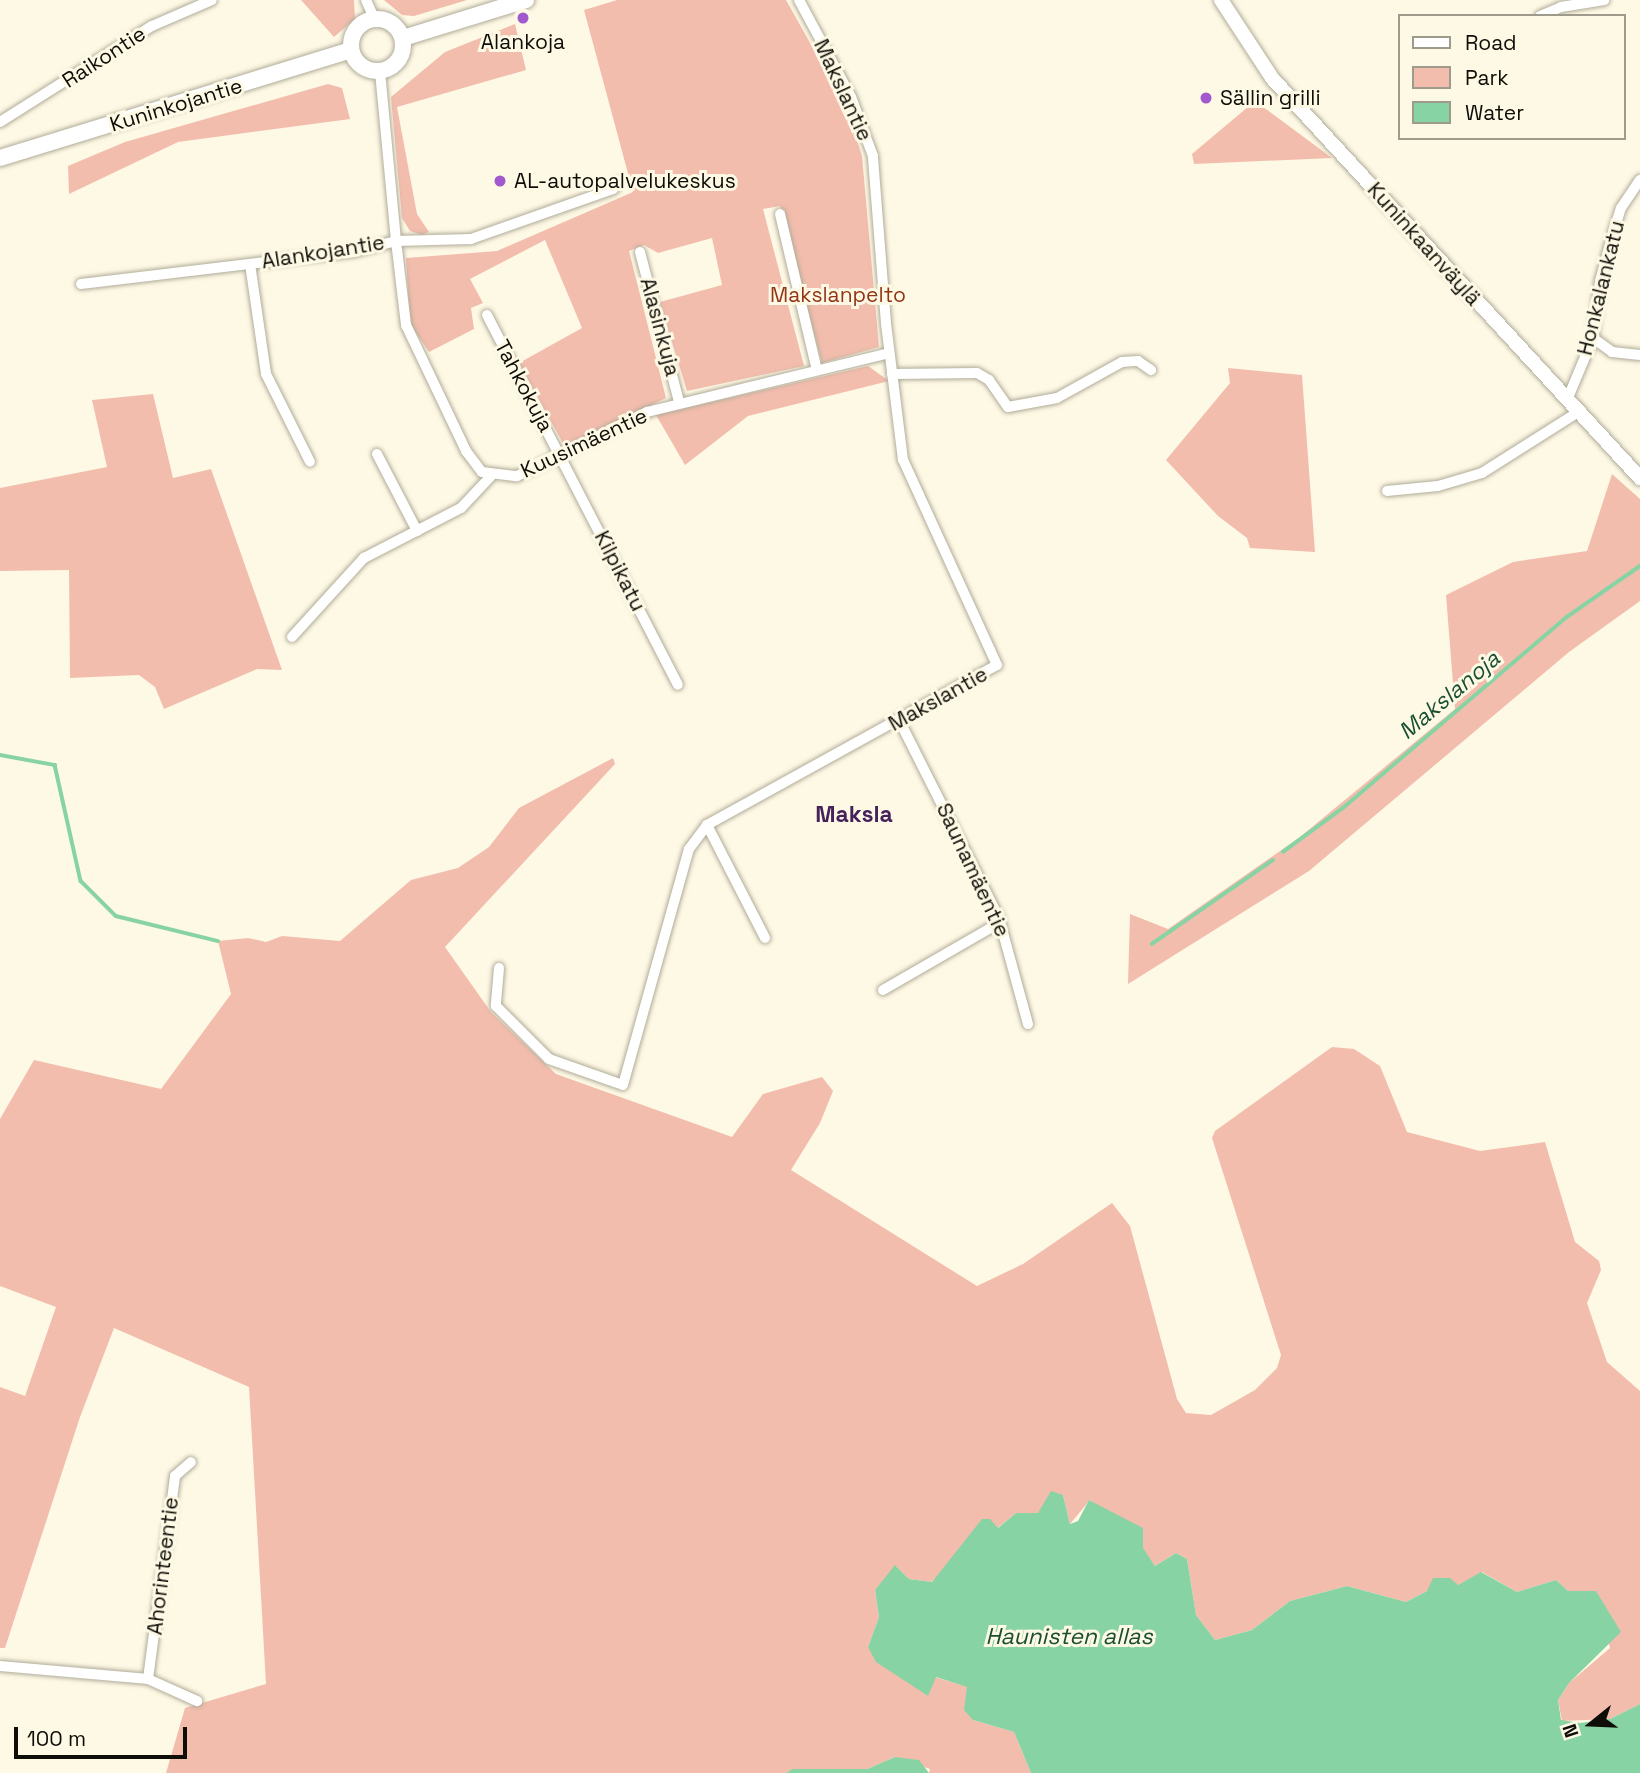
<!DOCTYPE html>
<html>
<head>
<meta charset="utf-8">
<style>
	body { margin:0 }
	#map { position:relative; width:1640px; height:1773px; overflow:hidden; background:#fef9e5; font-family:"Space Grotesk",sans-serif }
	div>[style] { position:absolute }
	.green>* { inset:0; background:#f3bdad }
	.water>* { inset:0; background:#88d3a3 }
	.stream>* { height:3.5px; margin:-1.75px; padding:0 1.75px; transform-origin:1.75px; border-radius:1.75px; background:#88d3a3 }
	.roads { filter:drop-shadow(0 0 2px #b0ac99) drop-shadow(0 0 2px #b0ac99) }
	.minor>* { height:10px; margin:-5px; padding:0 5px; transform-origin:5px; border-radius:5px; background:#fff }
	.tertiary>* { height:14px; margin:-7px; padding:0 7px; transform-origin:7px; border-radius:7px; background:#fff }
	.secondary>* { height:16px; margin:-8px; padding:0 8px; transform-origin:8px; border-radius:8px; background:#fff }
	.secondary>.ring { margin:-8px; padding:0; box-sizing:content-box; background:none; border:16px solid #fff; border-radius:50% }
	.dots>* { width:19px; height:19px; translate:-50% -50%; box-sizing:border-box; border:4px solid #fef9e5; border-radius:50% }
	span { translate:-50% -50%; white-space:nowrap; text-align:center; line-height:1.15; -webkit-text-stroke:6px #fef9e5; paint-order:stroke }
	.poi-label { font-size:21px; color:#0e0d07 }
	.left { translate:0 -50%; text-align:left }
	.street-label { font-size:21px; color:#0e0d07 }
	.park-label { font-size:21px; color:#923515 }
	.water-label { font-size:23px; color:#185031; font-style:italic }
	.neighbourhood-label { font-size:23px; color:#45235a; font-weight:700 }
	.legend { position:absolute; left:1398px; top:14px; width:228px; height:126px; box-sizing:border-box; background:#fef9e5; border:2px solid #9e9b8c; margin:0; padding:9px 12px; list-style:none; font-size:21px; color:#0e0d07 }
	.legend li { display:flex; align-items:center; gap:14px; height:35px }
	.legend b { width:35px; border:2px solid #9e9b8c }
	.north { position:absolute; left:1556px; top:1689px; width:70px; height:70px; -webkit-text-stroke:5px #fef9e5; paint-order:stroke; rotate:252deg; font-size:19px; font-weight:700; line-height:28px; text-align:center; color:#0e0d07 }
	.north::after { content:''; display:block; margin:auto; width:24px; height:32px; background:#0e0d07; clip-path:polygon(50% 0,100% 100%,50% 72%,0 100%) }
	.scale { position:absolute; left:14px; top:1727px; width:173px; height:32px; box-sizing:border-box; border:4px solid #0e0d07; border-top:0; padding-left:9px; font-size:21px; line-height:24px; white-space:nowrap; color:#0e0d07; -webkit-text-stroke:5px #fef9e5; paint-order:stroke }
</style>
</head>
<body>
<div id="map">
	<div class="green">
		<div style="clip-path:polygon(301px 0,354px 0,355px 19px,334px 37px)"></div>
		<div style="clip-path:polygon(384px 0,467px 0,414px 16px,402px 15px)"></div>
		<div style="clip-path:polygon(617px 0,786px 0,846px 107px,862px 156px,879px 347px,822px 363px,780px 206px,763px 209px,804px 366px,687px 391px,660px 302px,722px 285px,712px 238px,658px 253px,644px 245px,629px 251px,666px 398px,565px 447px,519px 363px,582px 328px,545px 240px,470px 279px,483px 303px,471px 308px,474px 329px,429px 352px,410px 324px,406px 258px,497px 251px,633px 192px,584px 10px)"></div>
		<div style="clip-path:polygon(515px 24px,526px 70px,397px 107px,417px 214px,429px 232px,422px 235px,410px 231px,402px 218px,391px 97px,445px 52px)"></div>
		<div style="clip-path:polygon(328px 84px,342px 88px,350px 119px,178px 142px,69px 194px,68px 166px,125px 142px)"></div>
		<div style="clip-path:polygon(1255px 101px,1332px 158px,1194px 164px,1192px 154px)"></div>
		<div style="clip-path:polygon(868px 366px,889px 381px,748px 416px,685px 465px,656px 415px)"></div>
		<div style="clip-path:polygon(1228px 368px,1302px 375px,1315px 552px,1250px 548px,1247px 538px,1218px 516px,1166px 460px,1230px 383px)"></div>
		<div style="clip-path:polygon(153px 394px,173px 478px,211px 469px,282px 670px,257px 669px,164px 709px,155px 687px,139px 675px,70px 678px,69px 570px,0 571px,0 488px,107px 467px,92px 400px)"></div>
		<div style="clip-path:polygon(1612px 474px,1640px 499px,1640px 601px,1569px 652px,1309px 871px,1128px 984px,1130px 914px,1168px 929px,1300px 837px,1455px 709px,1446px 595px,1513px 562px,1587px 551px)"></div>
		<div style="clip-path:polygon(613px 758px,615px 764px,445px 947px,491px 1012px,556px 1074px,732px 1137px,763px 1094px,822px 1077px,833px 1091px,820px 1123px,791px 1170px,977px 1286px,1023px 1264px,1112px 1203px,1130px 1226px,1177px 1399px,1186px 1413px,1211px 1415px,1255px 1390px,1277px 1368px,1281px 1355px,1212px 1138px,1215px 1131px,1332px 1047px,1354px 1049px,1380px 1066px,1407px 1132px,1480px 1151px,1545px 1142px,1575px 1242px,1599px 1261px,1601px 1270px,1587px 1303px,1607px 1362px,1640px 1391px,1640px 1704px,1610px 1719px,1562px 1721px,1558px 1700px,1569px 1683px,1610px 1648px,1596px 1591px,1568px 1591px,1556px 1580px,1517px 1592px,1482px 1572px,1458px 1585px,1427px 1591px,1406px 1602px,1347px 1586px,1290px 1601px,1252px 1630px,1215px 1640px,1196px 1615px,1187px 1559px,1176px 1553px,1155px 1566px,1142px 1548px,1090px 1500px,1070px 1524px,1063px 1495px,1038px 1513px,1016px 1513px,931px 1582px,909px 1579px,896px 1566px,875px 1590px,879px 1617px,868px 1647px,928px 1695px,935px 1677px,968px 1687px,973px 1720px,1014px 1732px,1031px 1773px,929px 1773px,930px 1769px,895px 1757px,867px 1769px,792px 1769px,786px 1773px,166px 1773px,185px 1708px,266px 1684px,249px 1387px,114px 1328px,80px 1417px,5px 1648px,0 1648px,0 1387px,25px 1396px,56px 1307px,0 1286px,0 1119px,34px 1060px,161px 1089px,231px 994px,218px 941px,248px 938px,266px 942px,282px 936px,340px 941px,411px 880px,458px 868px,489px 847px,519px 808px)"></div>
	</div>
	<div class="water">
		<div style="clip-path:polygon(1051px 1491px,1063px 1495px,1070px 1524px,1078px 1521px,1089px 1500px,1143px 1528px,1143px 1548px,1155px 1566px,1176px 1553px,1187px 1559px,1196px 1615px,1215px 1640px,1252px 1630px,1290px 1601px,1347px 1586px,1406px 1602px,1427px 1591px,1433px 1578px,1450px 1578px,1458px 1585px,1481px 1572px,1517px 1592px,1556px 1580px,1568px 1591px,1596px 1591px,1621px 1632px,1569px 1683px,1558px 1700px,1561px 1720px,1580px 1723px,1610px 1719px,1640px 1704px,1640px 1773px,1031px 1773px,1014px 1732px,973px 1720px,964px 1710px,967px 1687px,936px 1677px,928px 1696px,876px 1662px,868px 1647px,879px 1617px,875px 1590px,895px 1565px,909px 1579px,932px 1582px,982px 1519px,990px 1519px,998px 1528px,1016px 1513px,1038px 1513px)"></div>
		<div style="clip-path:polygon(895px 1757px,919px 1760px,929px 1773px,786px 1773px,792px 1769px,867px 1769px)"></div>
	</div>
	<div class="stream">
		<div style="left:0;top:755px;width:56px;rotate:10.3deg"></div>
		<div style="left:55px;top:765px;width:119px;rotate:77.4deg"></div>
		<div style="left:81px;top:881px;width:49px;rotate:45deg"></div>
		<div style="left:116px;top:916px;width:105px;rotate:13.8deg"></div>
		<div style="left:1283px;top:852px;width:74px;rotate:-36.3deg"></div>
		<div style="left:1343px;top:808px;width:294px;rotate:-40.5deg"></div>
		<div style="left:1567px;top:617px;width:89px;rotate:-34.9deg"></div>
		<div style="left:1152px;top:944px;width:147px;rotate:-34.8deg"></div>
	</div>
	<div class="roads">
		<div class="minor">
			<div style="left:366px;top:0;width:20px;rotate:66deg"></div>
			<div style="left:1540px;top:16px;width:23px;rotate:-23deg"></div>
			<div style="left:1561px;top:7px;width:44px;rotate:-9.2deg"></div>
			<div style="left:0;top:122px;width:180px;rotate:-32.3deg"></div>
			<div style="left:152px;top:26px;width:65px;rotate:-23.4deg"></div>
			<div style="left:619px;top:182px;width:9px;rotate:131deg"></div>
			<div style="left:613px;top:189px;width:151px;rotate:160.6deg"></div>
			<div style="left:471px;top:239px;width:75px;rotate:178.5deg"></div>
			<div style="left:396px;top:241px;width:85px;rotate:83.2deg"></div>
			<div style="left:406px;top:325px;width:140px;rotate:64.5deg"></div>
			<div style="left:466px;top:451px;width:26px;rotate:53deg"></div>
			<div style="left:482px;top:472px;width:35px;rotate:7deg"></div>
			<div style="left:517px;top:476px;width:145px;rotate:-26.2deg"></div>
			<div style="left:647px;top:412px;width:249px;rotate:-13.7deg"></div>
			<div style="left:780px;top:214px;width:160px;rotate:76.7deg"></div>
			<div style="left:640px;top:252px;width:155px;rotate:75.4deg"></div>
			<div style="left:250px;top:264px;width:111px;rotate:81.7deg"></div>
			<div style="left:266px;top:374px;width:98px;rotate:63.4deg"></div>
			<div style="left:81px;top:284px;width:277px;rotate:-6.8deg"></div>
			<div style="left:356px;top:251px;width:41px;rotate:-14deg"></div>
			<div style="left:396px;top:241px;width:171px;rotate:-95.4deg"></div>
			<div style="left:487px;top:315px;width:416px;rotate:62.7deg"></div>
			<div style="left:1593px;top:338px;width:24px;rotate:36deg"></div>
			<div style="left:1612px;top:352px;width:28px;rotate:6deg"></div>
			<div style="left:892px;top:374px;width:85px;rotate:-0.7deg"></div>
			<div style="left:977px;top:373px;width:14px;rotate:30deg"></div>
			<div style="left:989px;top:380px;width:33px;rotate:55deg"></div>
			<div style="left:1008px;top:407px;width:50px;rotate:-10.4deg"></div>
			<div style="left:1057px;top:398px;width:74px;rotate:-29deg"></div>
			<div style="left:1122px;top:362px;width:16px;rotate:-4deg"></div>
			<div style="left:1138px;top:361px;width:16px;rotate:35deg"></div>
			<div style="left:1567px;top:400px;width:67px;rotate:-67.2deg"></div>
			<div style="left:1593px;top:338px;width:57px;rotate:-83deg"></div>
			<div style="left:1600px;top:281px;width:46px;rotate:-74.7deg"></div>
			<div style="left:1612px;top:237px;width:30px;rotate:-73deg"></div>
			<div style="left:1621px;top:208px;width:34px;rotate:-56deg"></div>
			<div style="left:377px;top:454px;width:87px;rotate:62.5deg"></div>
			<div style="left:1387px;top:491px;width:51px;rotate:-5.6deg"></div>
			<div style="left:1438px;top:486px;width:46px;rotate:-16.5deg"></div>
			<div style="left:1482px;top:473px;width:114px;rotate:-32.4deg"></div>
			<div style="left:292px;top:637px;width:107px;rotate:-47.7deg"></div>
			<div style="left:364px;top:558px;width:109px;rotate:-27.3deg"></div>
			<div style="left:461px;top:508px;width:44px;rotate:-46.8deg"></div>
			<div style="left:900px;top:722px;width:220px;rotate:63.2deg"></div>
			<div style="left:999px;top:918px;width:110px;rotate:74.7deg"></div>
			<div style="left:707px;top:825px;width:127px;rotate:62.8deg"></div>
			<div style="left:499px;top:968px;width:38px;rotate:95deg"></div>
			<div style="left:496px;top:1006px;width:75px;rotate:45deg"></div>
			<div style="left:549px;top:1059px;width:78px;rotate:19.4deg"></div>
			<div style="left:623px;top:1085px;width:245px;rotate:-74.4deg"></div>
			<div style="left:689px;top:849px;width:30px;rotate:-53deg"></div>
			<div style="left:707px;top:825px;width:331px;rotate:-28.9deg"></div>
			<div style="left:997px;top:665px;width:226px;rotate:-114.6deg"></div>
			<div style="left:903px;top:460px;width:138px;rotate:-97.1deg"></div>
			<div style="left:886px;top:323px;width:168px;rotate:-94.5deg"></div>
			<div style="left:873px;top:156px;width:63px;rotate:-110.4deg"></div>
			<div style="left:851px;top:97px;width:110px;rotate:-118.2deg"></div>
			<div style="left:883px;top:990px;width:128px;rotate:-30deg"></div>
			<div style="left:994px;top:926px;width:9px;rotate:-58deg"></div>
			<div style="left:0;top:1666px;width:149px;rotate:5deg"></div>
			<div style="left:148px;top:1679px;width:54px;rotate:24.2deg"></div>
			<div style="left:148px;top:1679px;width:205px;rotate:-82.4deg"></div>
			<div style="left:175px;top:1476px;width:21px;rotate:-41deg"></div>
		</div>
		<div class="tertiary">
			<div style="left:1221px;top:0;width:93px;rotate:56.8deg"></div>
			<div style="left:1272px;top:78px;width:544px;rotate:47.39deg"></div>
		</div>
		<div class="secondary">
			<div class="ring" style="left:351px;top:19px;width:36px;height:36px"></div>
			<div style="left:403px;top:38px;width:129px;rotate:-17.2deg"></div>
			<div style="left:0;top:158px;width:367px;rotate:-17.1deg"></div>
		</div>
	</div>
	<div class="dots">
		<div style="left:523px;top:18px;background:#a159cd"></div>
		<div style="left:1206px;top:98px;background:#a159cd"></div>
		<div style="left:500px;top:181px;background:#a159cd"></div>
	</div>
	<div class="poi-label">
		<span style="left:523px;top:42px">Alankoja</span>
		<span class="left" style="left:1220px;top:98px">Sällin grilli</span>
		<span class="left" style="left:514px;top:181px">AL-autopalvelukeskus</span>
	</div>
	<div class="street-label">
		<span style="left:104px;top:57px;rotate:-33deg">Raikontie</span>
		<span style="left:843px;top:90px;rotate:65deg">Makslantie</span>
		<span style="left:176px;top:105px;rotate:-17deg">Kuninkojantie</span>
		<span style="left:1424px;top:244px;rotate:48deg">Kuninkaanväylä</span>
		<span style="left:323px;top:252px;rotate:-9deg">Alankojantie</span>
		<span style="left:1601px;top:288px;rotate:-76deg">Honkalankatu</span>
		<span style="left:660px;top:327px;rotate:75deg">Alasinkuja</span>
		<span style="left:524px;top:386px;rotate:62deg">Tahkokuja</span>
		<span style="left:584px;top:443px;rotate:-25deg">Kuusimäentie</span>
		<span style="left:620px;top:571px;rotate:63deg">Kilpikatu</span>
		<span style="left:938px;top:699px;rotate:-29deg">Makslantie</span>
		<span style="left:973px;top:870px;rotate:65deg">Saunamäentie</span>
		<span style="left:163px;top:1566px;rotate:-83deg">Ahorinteentie</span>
	</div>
	<div class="park-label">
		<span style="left:838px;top:295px">Makslanpelto</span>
	</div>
	<div class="water-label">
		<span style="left:1449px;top:695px;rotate:-40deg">Makslanoja</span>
		<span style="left:1069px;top:1636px">Haunisten allas</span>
	</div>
	<div class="neighbourhood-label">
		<span style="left:854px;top:814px">Maksla</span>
	</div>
	<ul class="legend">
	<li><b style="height:9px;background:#fff"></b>Road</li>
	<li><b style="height:19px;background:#f3bdad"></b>Park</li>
	<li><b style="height:19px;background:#88d3a3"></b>Water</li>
	</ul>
	<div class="north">N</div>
	<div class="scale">100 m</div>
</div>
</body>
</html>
